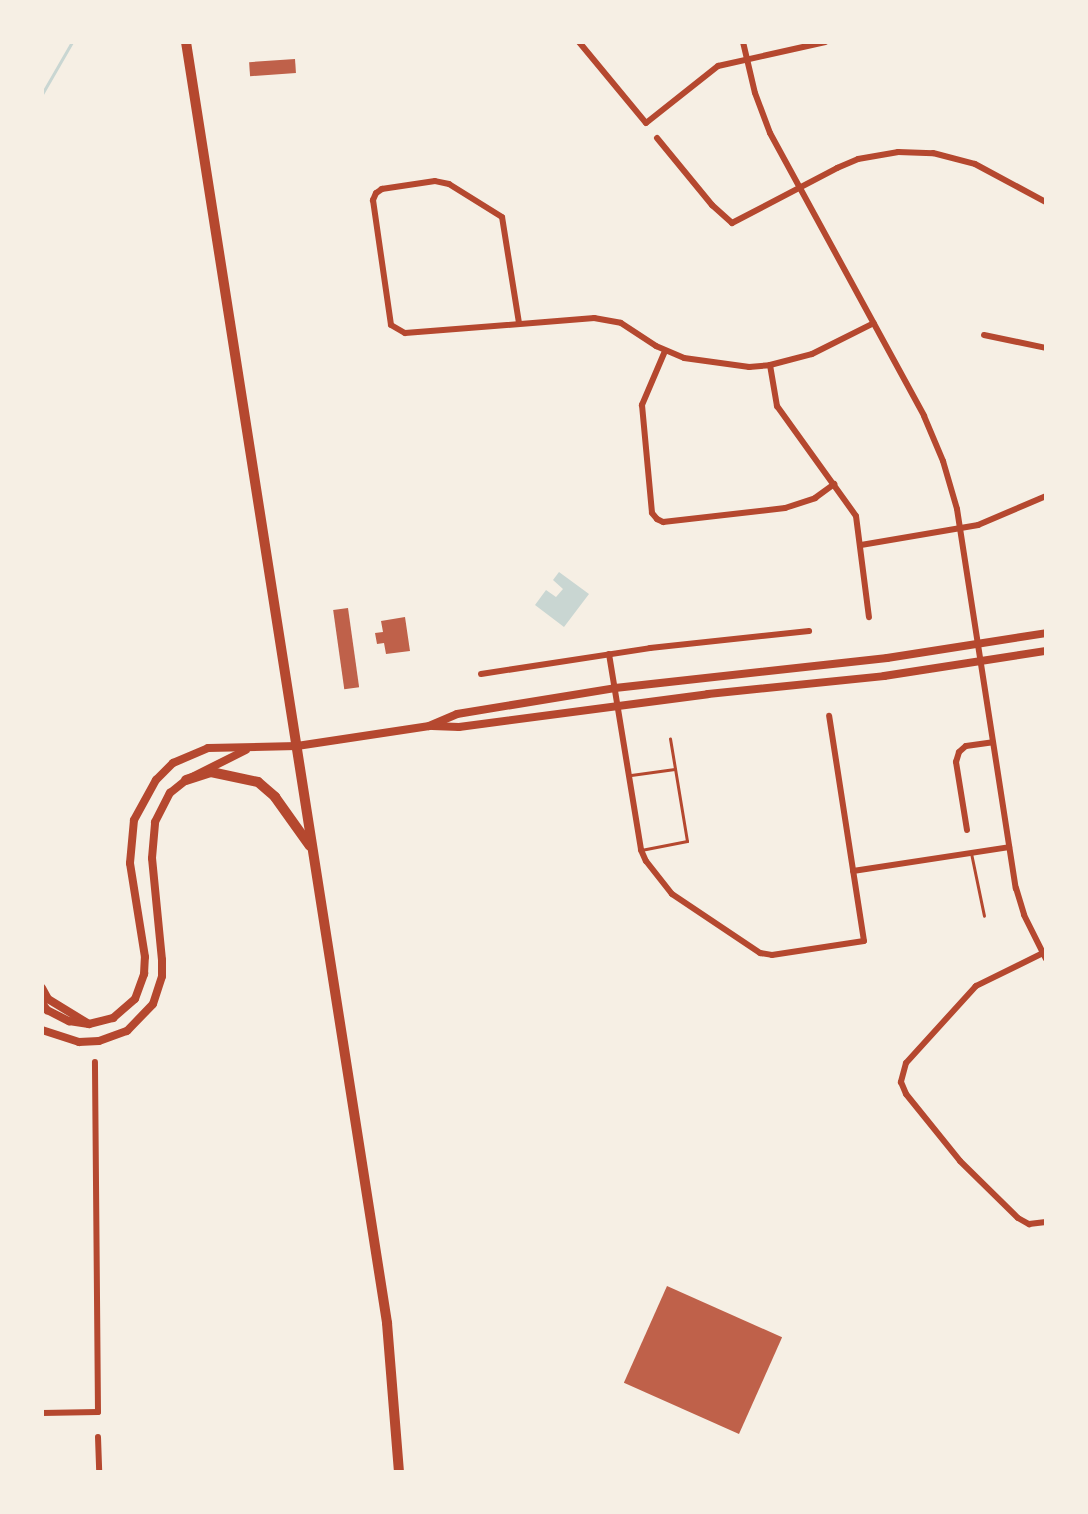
<!DOCTYPE html>
<html>
<head>
<meta charset="utf-8">
<style>
	body { margin:0 }
	#map { position:relative; width:1088px; height:1514px; overflow:hidden; background:#f6efe4; font-family:Raleway,sans-serif }
	div>[style] { position:absolute }
	.water>* { inset:0; background:#c9d6d2 }
	.stream>* { height:3px; margin:-1.5px; padding:0 1.5px; transform-origin:1.5px; border-radius:1.5px; background:#c9d6d2 }
	.building>* { inset:0; background:#bf614a; transform-origin:0 0 }
	.service>* { height:3px; margin:-1.5px; padding:0 1.5px; transform-origin:1.5px; border-radius:1.5px; background:#b5482f }
	.minor>* { height:6px; margin:-3px; padding:0 3px; transform-origin:3px; border-radius:3px; background:#b5482f }
	.tertiary>* { height:8px; margin:-4px; padding:0 4px; transform-origin:4px; border-radius:4px; background:#b5482f }
	.primary>* { height:10px; margin:-5px; padding:0 5px; transform-origin:5px; border-radius:5px; background:#b5482f }
	span { translate:-50% -50%; white-space:nowrap; text-align:center; line-height:1.15; -webkit-text-stroke:6px #f6efe4; paint-order:stroke }
	.frame { position:absolute; inset:0; border:44px solid #f6efe4; pointer-events:none }
</style>
</head>
<body>
<div id="map">
	<div class="water">
		<div style="clip-path:polygon(559px 572px,589px 594px,564px 627px,535px 605px,546px 590px,556px 597px,563px 589px,553px 580px)"></div>
	</div>
	<div class="stream">
		<div style="left:42px;top:94px;width:60px;rotate:-60deg"></div>
	</div>
	<div class="building">
		<div style="left:295px;top:59px;width:14px;height:46px;rotate:86deg"></div>
		<div style="left:348px;top:608px;width:80px;height:15px;rotate:82deg"></div>
		<div style="clip-path:polygon(405px 617px,410px 651px,386px 654px,384px 643px,377px 644px,375px 633px,383px 632px,381px 621px)"></div>
		<div style="left:667px;top:1286px;width:126px;height:106px;rotate:24deg"></div>
	</div>
	<div class="service">
		<div style="left:631px;top:775px;width:44px;rotate:-7.8deg"></div>
		<div style="left:641px;top:850px;width:47px;rotate:-11.1deg"></div>
		<div style="left:687px;top:841px;width:104px;rotate:-99.4deg"></div>
		<div style="left:971px;top:853px;width:64px;rotate:78.3deg"></div>
	</div>
	<div class="minor">
		<div style="left:579px;top:42px;width:105px;rotate:50.4deg"></div>
		<div style="left:646px;top:123px;width:92px;rotate:-38.4deg"></div>
		<div style="left:718px;top:66px;width:110px;rotate:-12.6deg"></div>
		<div style="left:743px;top:42px;width:52px;rotate:76.8deg"></div>
		<div style="left:755px;top:93px;width:43px;rotate:69.4deg"></div>
		<div style="left:770px;top:133px;width:322px;rotate:61.4deg"></div>
		<div style="left:924px;top:416px;width:49px;rotate:67.1deg"></div>
		<div style="left:943px;top:461px;width:50px;rotate:73.7deg"></div>
		<div style="left:957px;top:509px;width:384px;rotate:81.2deg"></div>
		<div style="left:1016px;top:888px;width:28px;rotate:73deg"></div>
		<div style="left:1024px;top:915px;width:49px;rotate:63.4deg"></div>
		<div style="left:657px;top:138px;width:87px;rotate:50.6deg"></div>
		<div style="left:712px;top:205px;width:27px;rotate:42deg"></div>
		<div style="left:732px;top:223px;width:119px;rotate:-27.6deg"></div>
		<div style="left:837px;top:168px;width:23px;rotate:-23deg"></div>
		<div style="left:858px;top:159px;width:41px;rotate:-9.9deg"></div>
		<div style="left:898px;top:152px;width:35px;rotate:2deg"></div>
		<div style="left:933px;top:153px;width:43px;rotate:14.7deg"></div>
		<div style="left:975px;top:164px;width:81px;rotate:28.2deg"></div>
		<div style="left:519px;top:323px;width:107px;rotate:-99.1deg"></div>
		<div style="left:502px;top:217px;width:62px;rotate:-148.1deg"></div>
		<div style="left:449px;top:184px;width:14px;rotate:-168deg"></div>
		<div style="left:435px;top:181px;width:54px;rotate:171.4deg"></div>
		<div style="left:382px;top:189px;width:7px;rotate:146deg"></div>
		<div style="left:376px;top:193px;width:8px;rotate:113deg"></div>
		<div style="left:373px;top:200px;width:126px;rotate:81.8deg"></div>
		<div style="left:391px;top:325px;width:16px;rotate:30deg"></div>
		<div style="left:405px;top:333px;width:190px;rotate:-4.5deg"></div>
		<div style="left:594px;top:318px;width:27px;rotate:10deg"></div>
		<div style="left:621px;top:323px;width:42px;rotate:33.3deg"></div>
		<div style="left:656px;top:346px;width:30px;rotate:23deg"></div>
		<div style="left:684px;top:358px;width:66px;rotate:7.9deg"></div>
		<div style="left:749px;top:367px;width:21px;rotate:-5deg"></div>
		<div style="left:770px;top:365px;width:43px;rotate:-14.7deg"></div>
		<div style="left:812px;top:354px;width:69px;rotate:-26.6deg"></div>
		<div style="left:984px;top:335px;width:63px;rotate:11.8deg"></div>
		<div style="left:665px;top:351px;width:59px;rotate:113.1deg"></div>
		<div style="left:642px;top:405px;width:108px;rotate:84.7deg"></div>
		<div style="left:652px;top:513px;width:8px;rotate:50deg"></div>
		<div style="left:657px;top:519px;width:7px;rotate:27deg"></div>
		<div style="left:663px;top:522px;width:123px;rotate:-6.5deg"></div>
		<div style="left:785px;top:508px;width:32px;rotate:-18deg"></div>
		<div style="left:815px;top:498px;width:24px;rotate:-36deg"></div>
		<div style="left:770px;top:365px;width:42px;rotate:80.3deg"></div>
		<div style="left:777px;top:406px;width:135px;rotate:54.3deg"></div>
		<div style="left:856px;top:516px;width:102px;rotate:82.7deg"></div>
		<div style="left:861px;top:545px;width:119px;rotate:-9.7deg"></div>
		<div style="left:978px;top:525px;width:74px;rotate:-23.1deg"></div>
		<div style="left:609px;top:654px;width:199px;rotate:80.7deg"></div>
		<div style="left:641px;top:850px;width:12px;rotate:66deg"></div>
		<div style="left:646px;top:861px;width:42px;rotate:51.8deg"></div>
		<div style="left:672px;top:894px;width:106px;rotate:33.8deg"></div>
		<div style="left:760px;top:953px;width:12px;rotate:9deg"></div>
		<div style="left:772px;top:955px;width:93px;rotate:-8.7deg"></div>
		<div style="left:864px;top:941px;width:228px;rotate:-98.8deg"></div>
		<div style="left:481px;top:674px;width:171px;rotate:-8.7deg"></div>
		<div style="left:650px;top:648px;width:160px;rotate:-6.1deg"></div>
		<div style="left:967px;top:830px;width:69px;rotate:-99.2deg"></div>
		<div style="left:956px;top:762px;width:10px;rotate:-73deg"></div>
		<div style="left:959px;top:752px;width:9px;rotate:-41deg"></div>
		<div style="left:966px;top:746px;width:27px;rotate:-8deg"></div>
		<div style="left:853px;top:871px;width:158px;rotate:-8.7deg"></div>
		<div style="left:1043px;top:953px;width:75px;rotate:153.8deg"></div>
		<div style="left:976px;top:986px;width:104px;rotate:132.3deg"></div>
		<div style="left:906px;top:1063px;width:20px;rotate:105deg"></div>
		<div style="left:901px;top:1082px;width:13px;rotate:67deg"></div>
		<div style="left:906px;top:1094px;width:86px;rotate:51.1deg"></div>
		<div style="left:960px;top:1161px;width:81px;rotate:44.5deg"></div>
		<div style="left:1018px;top:1218px;width:13px;rotate:29deg"></div>
		<div style="left:1029px;top:1224px;width:17px;rotate:-7deg"></div>
		<div style="left:42px;top:1413px;width:56px;rotate:-1deg"></div>
		<div style="left:98px;top:1412px;width:350px;rotate:-90.5deg"></div>
		<div style="left:98px;top:1437px;width:35px;rotate:88deg"></div>
	</div>
	<div class="tertiary">
		<div style="left:432px;top:726px;width:27px;rotate:2deg"></div>
		<div style="left:459px;top:727px;width:251px;rotate:-7.5deg"></div>
		<div style="left:708px;top:694px;width:177px;rotate:-5.8deg"></div>
		<div style="left:884px;top:676px;width:164px;rotate:-8.8deg"></div>
		<div style="left:42px;top:988px;width:13px;rotate:61deg"></div>
		<div style="left:48px;top:999px;width:48px;rotate:31.4deg"></div>
		<div style="left:42px;top:1003px;width:9px;rotate:54deg"></div>
		<div style="left:47px;top:1010px;width:25px;rotate:27deg"></div>
		<div style="left:69px;top:1021px;width:20px;rotate:9deg"></div>
		<div style="left:89px;top:1024px;width:25px;rotate:-14deg"></div>
		<div style="left:113px;top:1018px;width:29px;rotate:-41deg"></div>
		<div style="left:135px;top:999px;width:27px;rotate:-70deg"></div>
		<div style="left:144px;top:974px;width:17px;rotate:-87deg"></div>
		<div style="left:145px;top:957px;width:95px;rotate:-99.1deg"></div>
		<div style="left:130px;top:863px;width:43px;rotate:-84.7deg"></div>
		<div style="left:134px;top:820px;width:46px;rotate:-61.2deg"></div>
		<div style="left:156px;top:780px;width:24px;rotate:-45deg"></div>
		<div style="left:173px;top:763px;width:38px;rotate:-23deg"></div>
		<div style="left:208px;top:748px;width:89px;rotate:-1.3deg"></div>
		<div style="left:297px;top:746px;width:134px;rotate:-8.6deg"></div>
		<div style="left:429px;top:726px;width:30px;rotate:-23deg"></div>
		<div style="left:457px;top:714px;width:160px;rotate:-9.3deg"></div>
		<div style="left:615px;top:688px;width:274px;rotate:-6.3deg"></div>
		<div style="left:887px;top:658px;width:161px;rotate:-8.9deg"></div>
		<div style="left:42px;top:1030px;width:39px;rotate:18deg"></div>
		<div style="left:79px;top:1042px;width:20px;rotate:-3deg"></div>
		<div style="left:99px;top:1041px;width:30px;rotate:-20deg"></div>
		<div style="left:127px;top:1031px;width:37px;rotate:-46deg"></div>
		<div style="left:153px;top:1004px;width:29px;rotate:-72deg"></div>
		<div style="left:162px;top:976px;width:16px;rotate:-90deg"></div>
		<div style="left:162px;top:960px;width:102px;rotate:-95.6deg"></div>
		<div style="left:152px;top:858px;width:36px;rotate:-85deg"></div>
		<div style="left:155px;top:822px;width:33px;rotate:-63deg"></div>
		<div style="left:170px;top:793px;width:21px;rotate:-39deg"></div>
		<div style="left:186px;top:780px;width:67px;rotate:-26.6deg"></div>
	</div>
	<div class="primary">
		<div style="left:186px;top:42px;width:1297px;rotate:81.08deg"></div>
		<div style="left:387px;top:1323px;width:149px;rotate:85.4deg"></div>
		<div style="left:186px;top:780px;width:26px;rotate:-18deg"></div>
		<div style="left:211px;top:772px;width:48px;rotate:12deg"></div>
		<div style="left:258px;top:782px;width:23px;rotate:41deg"></div>
		<div style="left:275px;top:797px;width:60px;rotate:54.5deg"></div>
	</div>
	<div class="frame"></div>
</div>
</body>
</html>
